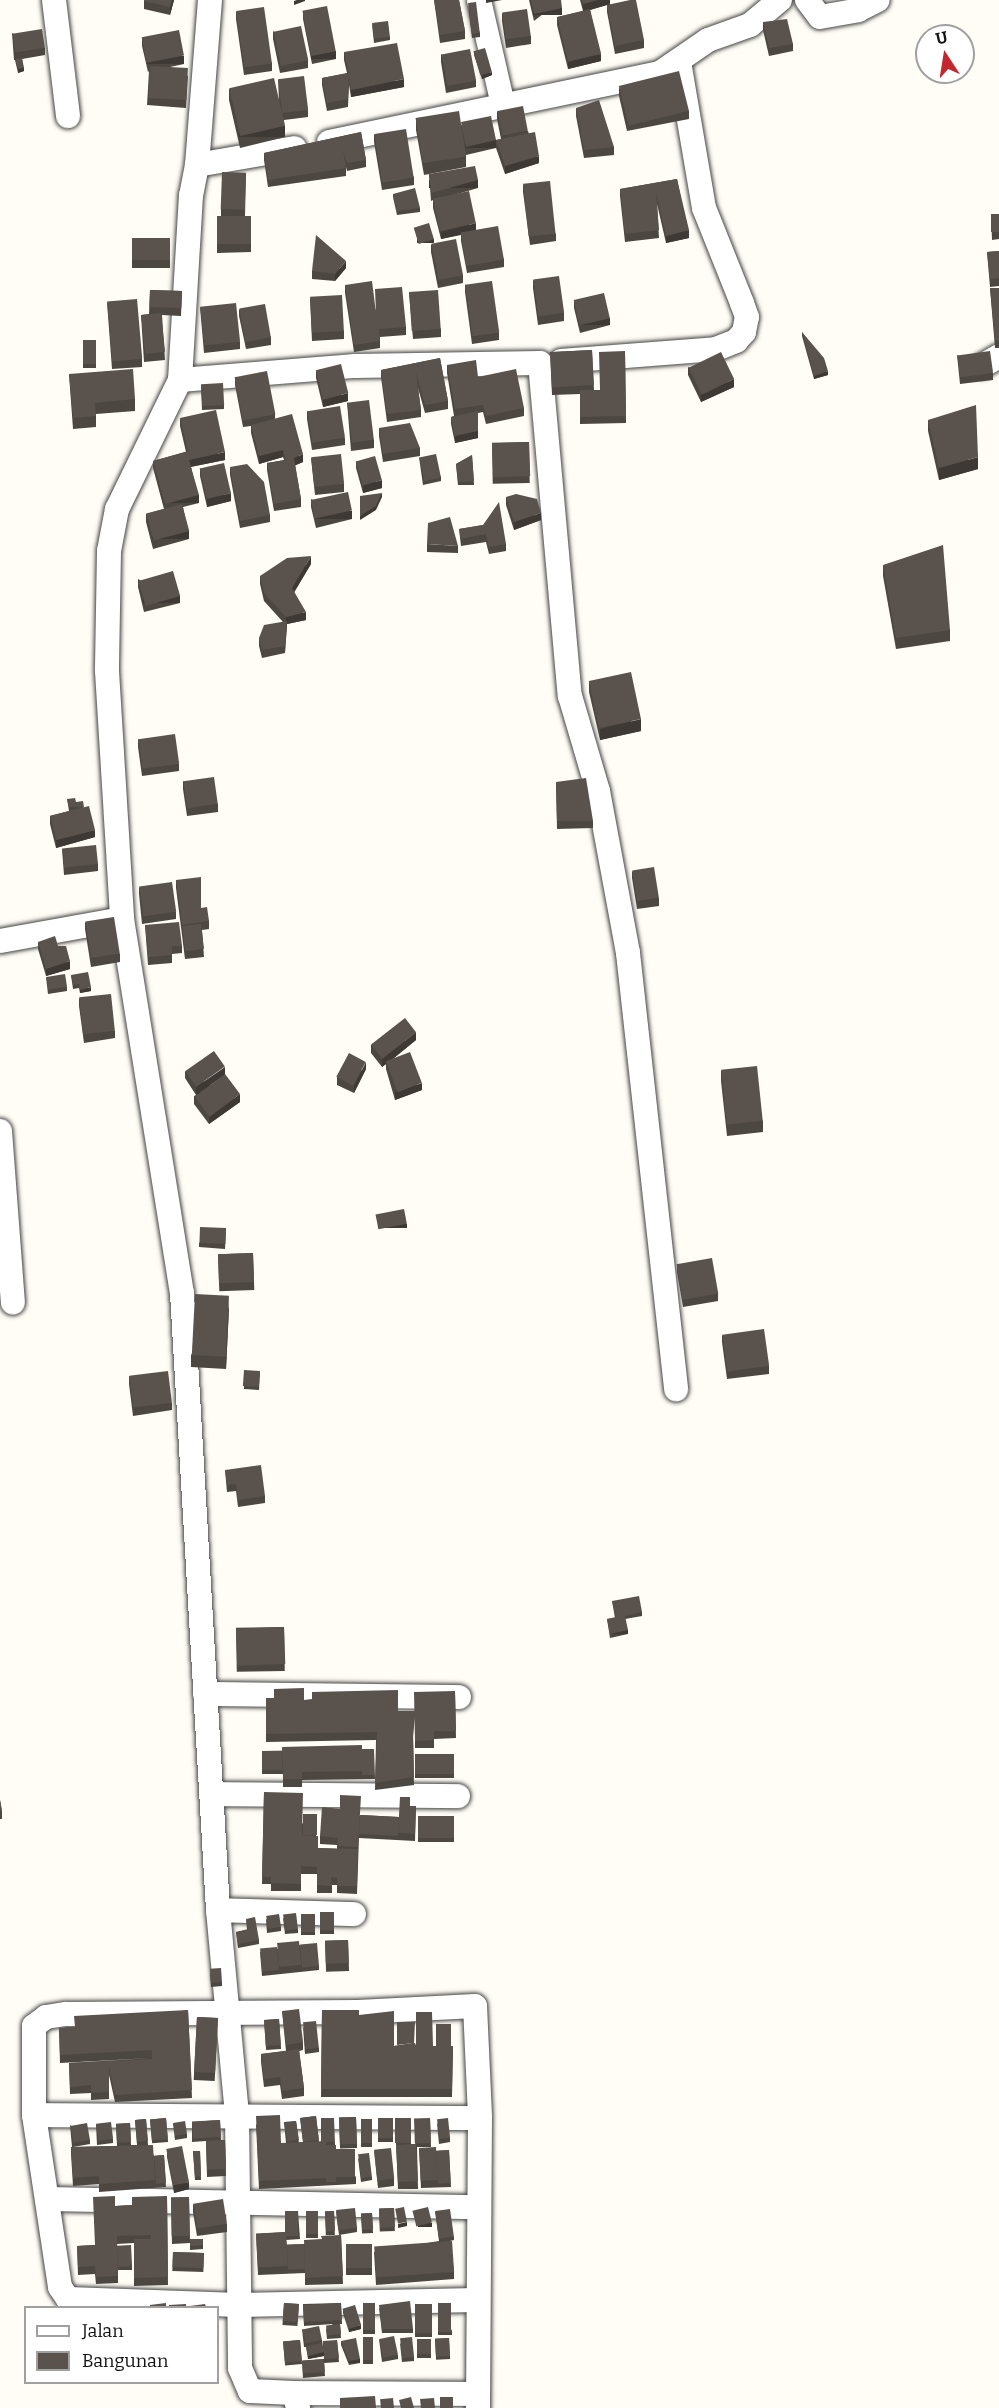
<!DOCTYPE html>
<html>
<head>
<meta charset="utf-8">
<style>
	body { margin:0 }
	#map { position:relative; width:999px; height:2408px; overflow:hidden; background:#fffdf5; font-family:Bitter,serif }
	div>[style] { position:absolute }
	.roads { filter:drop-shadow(0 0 2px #444) drop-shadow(0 0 2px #444) }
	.street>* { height:24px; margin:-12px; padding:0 12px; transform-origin:12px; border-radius:12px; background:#fff }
	.wall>* { inset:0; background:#4d4742; transform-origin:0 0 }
	.shaded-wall>* { inset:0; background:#3f3936; transform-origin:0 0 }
	.building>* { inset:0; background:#5a524d; transform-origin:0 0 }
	span { translate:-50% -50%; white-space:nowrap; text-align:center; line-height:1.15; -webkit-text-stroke:6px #fff; paint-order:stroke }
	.legend { position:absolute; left:24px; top:2306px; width:195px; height:78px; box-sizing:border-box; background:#fff; border:2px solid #a0a0a0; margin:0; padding:8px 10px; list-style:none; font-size:18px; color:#111 }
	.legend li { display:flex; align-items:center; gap:12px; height:30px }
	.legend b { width:30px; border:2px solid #a0a0a0 }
	.north { position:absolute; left:915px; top:24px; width:60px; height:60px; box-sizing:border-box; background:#fff; border:2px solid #a0a0a0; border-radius:50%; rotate:348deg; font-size:16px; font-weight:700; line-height:24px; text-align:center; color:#111 }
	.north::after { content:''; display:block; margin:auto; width:21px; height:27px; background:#c4262e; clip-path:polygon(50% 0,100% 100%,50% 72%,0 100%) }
</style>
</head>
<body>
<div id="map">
	<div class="roads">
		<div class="street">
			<div style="left:54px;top:0;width:117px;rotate:83.1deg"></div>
			<div style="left:210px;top:0;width:166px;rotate:94.5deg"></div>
			<div style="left:197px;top:165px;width:31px;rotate:101deg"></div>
			<div style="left:191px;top:195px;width:185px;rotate:93.4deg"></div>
			<div style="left:180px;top:380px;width:144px;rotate:116deg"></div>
			<div style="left:117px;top:509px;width:43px;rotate:100.8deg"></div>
			<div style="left:109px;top:551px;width:120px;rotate:91deg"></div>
			<div style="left:107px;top:671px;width:248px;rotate:86.5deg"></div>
			<div style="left:122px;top:919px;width:379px;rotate:80.9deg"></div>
			<div style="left:182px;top:1293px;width:618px;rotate:86.66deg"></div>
			<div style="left:218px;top:1910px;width:207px;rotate:84.7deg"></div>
			<div style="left:237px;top:2116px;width:252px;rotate:89.3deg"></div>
			<div style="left:240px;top:2368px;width:25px;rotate:67deg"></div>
			<div style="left:250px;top:2391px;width:44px;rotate:2.6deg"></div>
			<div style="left:294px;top:2393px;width:16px;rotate:75deg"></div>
			<div style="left:479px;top:0;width:108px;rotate:77.1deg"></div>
			<div style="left:807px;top:0;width:21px;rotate:53deg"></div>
			<div style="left:820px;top:17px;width:39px;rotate:-10deg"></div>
			<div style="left:858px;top:10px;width:22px;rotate:-27deg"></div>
			<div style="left:329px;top:142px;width:338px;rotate:-11.8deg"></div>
			<div style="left:660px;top:73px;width:58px;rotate:-34.5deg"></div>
			<div style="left:708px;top:40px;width:45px;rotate:-19.7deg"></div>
			<div style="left:750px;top:25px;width:39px;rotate:-40deg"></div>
			<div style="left:197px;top:165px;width:99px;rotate:-9.8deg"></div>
			<div style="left:561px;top:361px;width:155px;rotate:-4.4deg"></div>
			<div style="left:716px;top:349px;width:22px;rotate:-22deg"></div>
			<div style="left:736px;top:341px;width:12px;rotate:-48deg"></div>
			<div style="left:744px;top:332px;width:15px;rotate:-79deg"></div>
			<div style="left:747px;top:317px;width:15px;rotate:-110deg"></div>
			<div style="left:742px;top:303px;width:102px;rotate:-111.8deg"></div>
			<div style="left:704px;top:208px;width:149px;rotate:-99.7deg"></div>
			<div style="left:982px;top:366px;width:20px;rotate:-30deg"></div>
			<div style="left:180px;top:380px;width:176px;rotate:-4.6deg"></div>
			<div style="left:355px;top:366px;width:185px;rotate:-0.9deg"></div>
			<div style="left:540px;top:363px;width:334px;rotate:84.9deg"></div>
			<div style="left:570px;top:696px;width:99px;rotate:73.6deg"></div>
			<div style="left:598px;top:791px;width:165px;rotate:79.5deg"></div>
			<div style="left:628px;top:953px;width:439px;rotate:83.7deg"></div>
			<div style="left:0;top:941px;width:119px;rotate:-10.2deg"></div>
			<div style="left:0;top:1131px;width:172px;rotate:85.7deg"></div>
			<div style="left:205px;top:1694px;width:254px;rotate:0.7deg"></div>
			<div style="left:211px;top:1794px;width:247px;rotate:0.5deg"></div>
			<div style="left:218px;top:1910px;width:136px;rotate:1.7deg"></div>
			<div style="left:34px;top:2115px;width:446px;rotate:0.4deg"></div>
			<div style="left:47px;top:2199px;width:431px;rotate:1.1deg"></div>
			<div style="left:476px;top:2300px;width:237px;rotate:178.8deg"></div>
			<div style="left:239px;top:2305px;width:171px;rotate:-178deg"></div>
			<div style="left:68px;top:2299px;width:14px;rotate:-124deg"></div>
			<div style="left:60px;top:2287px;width:174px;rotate:-98.6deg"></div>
			<div style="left:34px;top:2115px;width:89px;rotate:-90deg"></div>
			<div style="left:34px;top:2026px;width:15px;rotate:-37deg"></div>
			<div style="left:46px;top:2017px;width:20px;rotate:-9deg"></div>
			<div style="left:66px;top:2014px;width:292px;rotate:-0.4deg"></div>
			<div style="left:358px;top:2012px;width:117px;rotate:-2.9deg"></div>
			<div style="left:475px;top:2006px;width:112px;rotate:87.4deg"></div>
			<div style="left:480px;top:2118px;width:290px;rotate:90.4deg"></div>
			<div style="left:294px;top:2393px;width:184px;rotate:0.3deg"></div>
		</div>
	</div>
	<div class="wall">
		<div style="clip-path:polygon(144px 0,174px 0,170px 15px,144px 9px)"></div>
		<div style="clip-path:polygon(434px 0,459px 0,465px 31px,465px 39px,440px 43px)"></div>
		<div style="clip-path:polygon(529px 0,561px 0,534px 21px)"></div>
		<div style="clip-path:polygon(580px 0,610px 0,610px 4px,644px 40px,644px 48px,615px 54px,607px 12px,607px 5px,590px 10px,601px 61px,568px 69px,557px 25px,557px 17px,583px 11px)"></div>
		<div style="clip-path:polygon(468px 4px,480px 33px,480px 37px,472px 38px)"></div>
		<div style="clip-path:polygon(236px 11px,272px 63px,272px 71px,244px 75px,236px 19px)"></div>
		<div style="clip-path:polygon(303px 11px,336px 59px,312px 64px,303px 19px)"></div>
		<div style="clip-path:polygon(502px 13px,531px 36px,531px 44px,506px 48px,502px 21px)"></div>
		<div style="clip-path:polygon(763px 22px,793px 44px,793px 51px,769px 56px,763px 30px)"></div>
		<div style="clip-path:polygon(372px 24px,390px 37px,390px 40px,374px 43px)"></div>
		<div style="clip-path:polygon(273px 31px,308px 60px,308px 68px,280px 73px,273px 39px)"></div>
		<div style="clip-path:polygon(12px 33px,45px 48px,45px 55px,22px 59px,24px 71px,18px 73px,15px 60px,14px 60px)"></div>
		<div style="clip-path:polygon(142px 38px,184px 64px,170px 67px,188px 76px,186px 108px,147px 105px,149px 71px,148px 72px,142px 46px)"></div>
		<div style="clip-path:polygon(344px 52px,404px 87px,351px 97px,349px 85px,348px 107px,327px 111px,322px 85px,322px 78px,347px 73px,344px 60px)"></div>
		<div style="clip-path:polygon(474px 52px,492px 75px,482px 79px,474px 55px)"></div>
		<div style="clip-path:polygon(441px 54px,476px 80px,476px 87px,446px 93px,441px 62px)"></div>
		<div style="clip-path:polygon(278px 79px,308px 110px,308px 117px,284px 120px,285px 137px,240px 148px,229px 100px,229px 89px,279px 101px)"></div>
		<div style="clip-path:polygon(619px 88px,689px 111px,689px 119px,627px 131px,619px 96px)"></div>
		<div style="clip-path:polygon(576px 108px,614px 147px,614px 155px,584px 158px,576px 116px)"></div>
		<div style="clip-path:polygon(497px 111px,528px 131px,539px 163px,505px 174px,496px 148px,466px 155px,466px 167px,424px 175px,416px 130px,416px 118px,461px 125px,496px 140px,501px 139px,497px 119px)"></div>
		<div style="clip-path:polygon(361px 132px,366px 160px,366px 167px,347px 171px,346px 167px,346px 176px,268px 187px,264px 160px,264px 153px)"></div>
		<div style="clip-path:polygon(374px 134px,414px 177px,414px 185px,382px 190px,374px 142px)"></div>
		<div style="clip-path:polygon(246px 173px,245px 216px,251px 216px,251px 252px,217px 253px,217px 217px,221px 217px,221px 209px)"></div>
		<div style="clip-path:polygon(429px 174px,478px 188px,440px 199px,476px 230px,504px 259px,504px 267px,467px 273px,461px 241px,461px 235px,441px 239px,433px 208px,433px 200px,431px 201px)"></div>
		<div style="clip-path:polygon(677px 179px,689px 238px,666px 243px,657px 204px,659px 238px,625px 242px,620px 196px,620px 189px)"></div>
		<div style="clip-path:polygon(523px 184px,556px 234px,556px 241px,530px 245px,523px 192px)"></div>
		<div style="clip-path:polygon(393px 194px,420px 208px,420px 212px,397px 215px,393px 197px)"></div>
		<div style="clip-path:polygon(991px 214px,999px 214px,999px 239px,992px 240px)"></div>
		<div style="left:170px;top:238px;width:30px;height:38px;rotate:90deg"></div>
		<div style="clip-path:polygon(431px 244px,463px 275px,463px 283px,438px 288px,431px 252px)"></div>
		<div style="clip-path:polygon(999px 251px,999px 286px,990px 287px,987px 252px)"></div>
		<div style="clip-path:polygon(346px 268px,335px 281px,312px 279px,312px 271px)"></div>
		<div style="clip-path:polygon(533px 280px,564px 313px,564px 321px,538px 325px,533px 288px)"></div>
		<div style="clip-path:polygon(465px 284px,499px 333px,499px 340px,472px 344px,465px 292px)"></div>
		<div style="clip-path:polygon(345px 285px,376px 310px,406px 327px,406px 335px,380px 337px,380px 348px,354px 352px,345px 293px)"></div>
		<div style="clip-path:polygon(990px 288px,999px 288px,999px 348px,995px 348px)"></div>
		<div style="clip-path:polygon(150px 290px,182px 291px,181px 316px,162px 315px,165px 360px,144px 362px,141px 315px,149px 314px)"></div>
		<div style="clip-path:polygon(409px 292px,441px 329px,441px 337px,413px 339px)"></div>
		<div style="clip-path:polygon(310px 298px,344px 331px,344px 339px,312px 341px)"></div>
		<div style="clip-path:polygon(574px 301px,610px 325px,580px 333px,574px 308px)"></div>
		<div style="clip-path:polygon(107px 302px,142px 359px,142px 367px,112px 369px)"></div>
		<div style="clip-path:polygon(200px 307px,240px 342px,240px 349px,204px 353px)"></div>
		<div style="clip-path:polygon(239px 309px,271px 337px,271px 345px,246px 349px,239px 316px)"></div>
		<div style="clip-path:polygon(802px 332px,828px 375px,814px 379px,802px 336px)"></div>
		<div style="left:83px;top:340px;width:13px;height:28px"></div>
		<div style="clip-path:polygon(592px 350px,594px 390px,600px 390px,625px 351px,626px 423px,580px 424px,580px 394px,552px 395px,550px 352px)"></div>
		<div style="clip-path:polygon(957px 355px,993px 373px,993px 380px,960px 384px)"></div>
		<div style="clip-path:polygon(440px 358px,448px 401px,448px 409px,425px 413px,418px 388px,421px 410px,421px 417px,387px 422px,381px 377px,381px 370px)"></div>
		<div style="clip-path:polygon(447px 365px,478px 377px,524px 408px,524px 416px,486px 424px,483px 412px,478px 413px,478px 438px,455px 443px,451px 424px,451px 417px,454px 416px,447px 373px)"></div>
		<div style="clip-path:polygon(688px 367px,734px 387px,701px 402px,688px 375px)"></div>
		<div style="clip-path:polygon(316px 371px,348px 401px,323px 407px,316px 378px)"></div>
		<div style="clip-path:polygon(69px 374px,135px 399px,135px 411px,96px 414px,96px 427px,73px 429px)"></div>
		<div style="clip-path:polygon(235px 377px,275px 414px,275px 419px,303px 462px,295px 465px,301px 499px,301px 507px,274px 511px,267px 470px,267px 463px,284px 460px,283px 457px,259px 464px,251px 433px,251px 426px,243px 427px,235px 385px)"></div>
		<div style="clip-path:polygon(201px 385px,224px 405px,224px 409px,202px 410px)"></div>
		<div style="clip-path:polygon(347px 402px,374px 440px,374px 448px,351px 451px)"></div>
		<div style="clip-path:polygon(307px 411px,345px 438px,345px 445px,312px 450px,307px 419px)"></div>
		<div style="clip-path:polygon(180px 418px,225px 460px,191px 467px,199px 503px,183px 507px,189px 539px,153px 549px,146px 522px,146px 514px,164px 509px,153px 468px,153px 461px,186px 452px,180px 426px)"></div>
		<div style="clip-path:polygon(928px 420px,978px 469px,939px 480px,928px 431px)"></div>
		<div style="clip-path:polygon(379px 428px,420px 448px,420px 456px,383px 462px,379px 436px)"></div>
		<div style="left:529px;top:442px;width:41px;height:37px;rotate:89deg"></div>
		<div style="clip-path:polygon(472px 455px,474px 485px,458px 485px,456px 464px)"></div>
		<div style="clip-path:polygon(419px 457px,441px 477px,441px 481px,423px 485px)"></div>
		<div style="clip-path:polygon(311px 458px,344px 484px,344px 492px,315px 495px)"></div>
		<div style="clip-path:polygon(356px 461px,382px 488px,363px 493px,356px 468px)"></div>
		<div style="clip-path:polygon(230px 467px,270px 515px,270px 522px,240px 528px,230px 475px)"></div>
		<div style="clip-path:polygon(200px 468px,231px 501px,207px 507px,200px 476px)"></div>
		<div style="clip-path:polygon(506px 497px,541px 520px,514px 530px,506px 505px)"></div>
		<div style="clip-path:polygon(311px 499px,352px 519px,316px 528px,311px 507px)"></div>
		<div style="clip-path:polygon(483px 525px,506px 544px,506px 551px,489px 554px,486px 542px,461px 546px,459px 529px)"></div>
		<div style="clip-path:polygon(427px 544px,458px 546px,458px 553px,427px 552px)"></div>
		<div style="clip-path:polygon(311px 564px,294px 592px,306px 620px,287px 624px,285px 653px,262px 658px,259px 646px,259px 638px,283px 622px,264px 601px,260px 584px,260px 576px)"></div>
		<div style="clip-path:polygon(883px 565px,950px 630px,950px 641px,896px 649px,883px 576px)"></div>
		<div style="clip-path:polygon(138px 579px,180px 603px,144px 612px,138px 587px)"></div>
		<div style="clip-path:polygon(589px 681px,641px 731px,600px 740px,589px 692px)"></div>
		<div style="clip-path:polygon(138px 739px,179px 764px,179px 771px,142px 776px,138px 747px)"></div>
		<div style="clip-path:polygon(183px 781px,218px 804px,218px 812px,187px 816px,183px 789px)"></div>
		<div style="clip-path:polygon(556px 782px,593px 821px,593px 828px,557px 829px)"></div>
		<div style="clip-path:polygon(67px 799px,76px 802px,84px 808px,95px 837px,56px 848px,50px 824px,50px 816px,69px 811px)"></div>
		<div style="clip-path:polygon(62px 849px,98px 864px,98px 871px,64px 875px)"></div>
		<div style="clip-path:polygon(632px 871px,659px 898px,659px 906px,637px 909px,632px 878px)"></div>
		<div style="clip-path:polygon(176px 880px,201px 908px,209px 921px,209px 929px,202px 930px,204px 957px,185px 959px,176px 888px)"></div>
		<div style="clip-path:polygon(139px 887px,176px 912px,176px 919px,142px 924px,139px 894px)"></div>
		<div style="clip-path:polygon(85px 922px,120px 954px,120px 962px,91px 967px,85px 929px)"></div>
		<div style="clip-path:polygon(145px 925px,182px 946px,182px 953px,172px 954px,172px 963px,148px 965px)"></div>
		<div style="clip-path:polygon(38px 942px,58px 946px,70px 969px,46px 976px,38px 949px)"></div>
		<div style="clip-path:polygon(71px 975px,91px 991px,80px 993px,79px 988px,73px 989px)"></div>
		<div style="clip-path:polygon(46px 977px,67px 987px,67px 991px,48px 994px)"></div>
		<div style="clip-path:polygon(79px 998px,115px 1031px,115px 1038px,84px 1043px,79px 1006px)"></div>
		<div style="clip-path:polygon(416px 1040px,393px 1059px,422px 1090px,395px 1100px,386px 1069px,386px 1064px,382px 1067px,371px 1053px,371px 1045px)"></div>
		<div style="clip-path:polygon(366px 1069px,354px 1093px,337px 1085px,337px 1077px)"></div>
		<div style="clip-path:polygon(721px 1070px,763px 1121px,763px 1132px,727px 1136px,721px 1081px)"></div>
		<div style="clip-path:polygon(185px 1071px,240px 1102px,209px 1124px,194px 1104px,194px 1096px,196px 1095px,185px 1078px)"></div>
		<div style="clip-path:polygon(226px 1228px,225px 1249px,199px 1247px,199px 1243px)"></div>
		<div style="left:253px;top:1253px;width:37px;height:35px;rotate:88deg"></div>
		<div style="clip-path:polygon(677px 1264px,718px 1293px,718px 1301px,683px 1307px,677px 1272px)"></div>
		<div style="clip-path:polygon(229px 1307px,226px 1369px,191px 1367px,191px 1355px)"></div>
		<div style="clip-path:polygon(722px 1335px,769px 1366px,769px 1374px,727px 1379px,722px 1342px)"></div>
		<div style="clip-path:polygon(260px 1371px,259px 1390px,244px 1389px,244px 1386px)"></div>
		<div style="clip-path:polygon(129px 1376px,172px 1403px,172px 1410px,133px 1416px,129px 1384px)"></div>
		<div style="clip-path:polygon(225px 1470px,265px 1496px,265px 1503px,238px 1507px,236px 1491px,227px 1492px)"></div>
		<div style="clip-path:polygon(612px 1601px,642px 1612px,642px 1616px,625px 1619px,628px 1634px,610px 1638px,607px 1619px,615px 1618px)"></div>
		<div style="left:284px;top:1627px;width:44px;height:48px;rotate:89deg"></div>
		<div style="clip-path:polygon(455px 1691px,456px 1738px,434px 1739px,434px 1748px,415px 1748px,415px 1716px,413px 1737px,414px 1785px,375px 1790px,376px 1740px,266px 1742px,266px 1698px,304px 1700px,398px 1711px,414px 1711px)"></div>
		<div style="clip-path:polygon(374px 1749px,375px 1779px,302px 1780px,302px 1787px,283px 1787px,283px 1762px,283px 1774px,262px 1774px,262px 1751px)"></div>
		<div style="left:415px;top:1754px;width:39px;height:24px"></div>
		<div style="clip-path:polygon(264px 1792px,302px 1823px,316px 1835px,318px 1848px,337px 1849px,337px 1845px,320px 1844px,320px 1836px,361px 1815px,399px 1817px,410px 1806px,416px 1806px,415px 1841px,359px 1838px,359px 1837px,357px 1894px,337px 1893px,337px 1885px,332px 1885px,332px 1893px,317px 1893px,317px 1874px,301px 1874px,301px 1891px,271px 1891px,271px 1884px,262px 1884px)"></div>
		<div style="clip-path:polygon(0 1800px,2px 1811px,2px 1819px,0 1819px)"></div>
		<div style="left:454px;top:1816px;width:26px;height:36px;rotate:90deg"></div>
		<div style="left:320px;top:1912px;width:14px;height:22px"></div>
		<div style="left:315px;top:1914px;width:21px;height:14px;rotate:90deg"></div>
		<div style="clip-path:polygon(283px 1918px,298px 1929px,298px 1933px,285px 1934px)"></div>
		<div style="clip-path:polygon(246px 1919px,259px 1940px,259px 1944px,238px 1948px,236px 1932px,247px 1930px)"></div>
		<div style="clip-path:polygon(266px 1919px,281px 1927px,281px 1931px,267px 1933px)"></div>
		<div style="left:348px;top:1940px;width:31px;height:23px;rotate:88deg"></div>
		<div style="clip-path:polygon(300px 1945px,319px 1966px,319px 1970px,262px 1976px,260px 1952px)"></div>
		<div style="clip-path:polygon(210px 1973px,222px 1982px,222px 1986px,211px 1987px)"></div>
		<div style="clip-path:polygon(188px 2010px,192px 2098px,115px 2102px,109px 2075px,109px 2099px,91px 2100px,91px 2093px,70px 2094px,69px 2063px,152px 2058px,60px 2063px,59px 2028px,75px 2027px)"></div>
		<div style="clip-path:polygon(322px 2010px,359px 2015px,394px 2046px,415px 2043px,416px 2046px,453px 2046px,452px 2097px,321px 2097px)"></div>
		<div style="clip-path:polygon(282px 2011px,303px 2043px,303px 2050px,299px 2051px,304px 2088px,304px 2096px,282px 2099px,280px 2085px,264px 2087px,261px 2062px,261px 2054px,286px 2051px)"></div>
		<div style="left:197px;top:2017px;width:21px;height:63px;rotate:3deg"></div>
		<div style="left:279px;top:2019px;width:30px;height:15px;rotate:86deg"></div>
		<div style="clip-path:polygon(303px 2027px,319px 2048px,319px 2052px,305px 2054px)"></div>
		<div style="clip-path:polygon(316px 2116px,319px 2142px,321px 2142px,334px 2118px,335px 2145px,336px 2154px,356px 2177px,356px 2184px,259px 2189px,256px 2124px,281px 2143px,286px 2143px,284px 2122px,296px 2121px,299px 2143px,303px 2142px,300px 2118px)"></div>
		<div style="left:356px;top:2117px;width:31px;height:17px;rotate:88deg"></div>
		<div style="left:166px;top:2118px;width:24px;height:16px;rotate:85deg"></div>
		<div style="left:378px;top:2118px;width:15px;height:24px"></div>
		<div style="clip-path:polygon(411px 2118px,411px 2144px,415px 2144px,430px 2118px,431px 2147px,417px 2147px,418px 2189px,398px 2189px,395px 2119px)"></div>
		<div style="clip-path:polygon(146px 2119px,148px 2145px,154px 2156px,164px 2155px,166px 2187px,99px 2192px,99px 2184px,73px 2186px,71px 2154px,71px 2147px,72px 2147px,70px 2125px,90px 2140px,90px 2144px,73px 2147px,117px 2146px,116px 2124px,130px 2123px,131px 2145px,137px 2145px,135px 2120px)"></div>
		<div style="left:372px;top:2119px;width:28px;height:11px;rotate:90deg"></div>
		<div style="clip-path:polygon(220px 2120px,221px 2140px,225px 2140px,226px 2176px,207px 2177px,206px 2141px,192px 2142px,192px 2122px)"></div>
		<div style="clip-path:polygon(173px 2123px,187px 2134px,187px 2138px,175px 2140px)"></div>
		<div style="clip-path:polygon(437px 2123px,450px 2138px,450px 2142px,439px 2144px)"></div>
		<div style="clip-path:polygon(96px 2124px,113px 2139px,113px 2143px,97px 2145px)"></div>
		<div style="clip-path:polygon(419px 2148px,436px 2151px,449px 2150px,451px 2187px,421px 2188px)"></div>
		<div style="clip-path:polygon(167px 2150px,189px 2189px,174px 2193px,167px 2157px)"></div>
		<div style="clip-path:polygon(374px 2150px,394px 2179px,394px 2186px,378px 2188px)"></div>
		<div style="clip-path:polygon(193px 2151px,200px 2151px,201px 2180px,195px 2180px)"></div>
		<div style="clip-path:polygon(358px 2158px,372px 2177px,372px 2180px,361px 2182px)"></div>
		<div style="clip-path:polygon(167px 2196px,168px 2285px,134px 2286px,134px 2243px,117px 2244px,117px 2246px,132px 2266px,132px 2270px,118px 2270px,118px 2283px,96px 2284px,95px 2274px,78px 2275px,77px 2246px,95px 2245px,115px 2206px,132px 2205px)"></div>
		<div style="clip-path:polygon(189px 2197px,190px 2241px,203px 2245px,203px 2249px,190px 2250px,190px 2243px,172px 2244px,171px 2198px)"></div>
		<div style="clip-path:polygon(193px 2204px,227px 2224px,227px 2232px,197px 2236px,193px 2212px)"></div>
		<div style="left:394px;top:2208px;width:23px;height:15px;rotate:88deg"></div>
		<div style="clip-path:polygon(298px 2211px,300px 2239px,286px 2240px,287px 2245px,304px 2244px,341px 2235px,343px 2284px,305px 2285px,305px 2273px,258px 2275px,256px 2234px,286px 2232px)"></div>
		<div style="left:306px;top:2211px;width:12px;height:27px"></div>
		<div style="left:334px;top:2211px;width:24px;height:9px;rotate:88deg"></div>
		<div style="clip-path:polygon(336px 2211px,357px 2228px,357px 2232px,339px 2235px)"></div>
		<div style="clip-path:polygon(435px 2211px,454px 2237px,454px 2240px,450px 2241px,454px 2272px,454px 2279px,376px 2285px,374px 2252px,439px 2241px)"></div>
		<div style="left:372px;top:2213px;width:20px;height:11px;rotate:87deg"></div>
		<div style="left:372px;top:2244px;width:31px;height:26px;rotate:90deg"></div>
		<div style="left:173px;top:2252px;width:31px;height:19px;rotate:2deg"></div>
		<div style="left:284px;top:2303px;width:15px;height:22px;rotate:4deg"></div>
		<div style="clip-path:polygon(341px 2303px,342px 2324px,340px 2324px,341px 2338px,327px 2339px,326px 2329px,333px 2324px,304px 2326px,303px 2304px)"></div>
		<div style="left:363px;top:2303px;width:12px;height:31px"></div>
		<div style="clip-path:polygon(438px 2303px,452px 2331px,452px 2335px,438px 2335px)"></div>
		<div style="left:432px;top:2304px;width:33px;height:17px;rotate:90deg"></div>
		<div style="clip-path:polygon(379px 2308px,413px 2329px,413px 2333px,382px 2333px)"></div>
		<div style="clip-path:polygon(343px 2309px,361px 2329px,349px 2332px,343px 2313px)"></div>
		<div style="clip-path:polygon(302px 2329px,322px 2340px,323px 2347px,337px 2340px,339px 2362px,324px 2363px,325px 2376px,303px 2378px,302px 2361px,324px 2359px,324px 2356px,308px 2359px,306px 2347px,304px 2347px)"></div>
		<div style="left:363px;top:2337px;width:10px;height:27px"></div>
		<div style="left:449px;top:2338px;width:21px;height:14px;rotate:87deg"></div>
		<div style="clip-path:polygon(379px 2339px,398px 2355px,398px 2359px,382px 2362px)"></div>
		<div style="left:431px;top:2339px;width:19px;height:14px;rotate:90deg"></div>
		<div style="left:300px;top:2340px;width:24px;height:17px;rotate:85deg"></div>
		<div style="clip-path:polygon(341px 2341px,360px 2363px,349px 2365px,341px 2345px)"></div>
		<div style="clip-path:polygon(400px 2343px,414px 2357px,414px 2361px,402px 2362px)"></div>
	</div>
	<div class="shaded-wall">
		<div style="clip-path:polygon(172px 0,174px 0,170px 15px,170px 7px)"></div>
		<div style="clip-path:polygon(297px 0,305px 0,305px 1px,294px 5px,294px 1px)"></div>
		<div style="clip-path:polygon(486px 0,502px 0,486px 3px)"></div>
		<div style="clip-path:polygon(597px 0,610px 0,610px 4px,583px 12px,583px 4px)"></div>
		<div style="left:562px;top:8px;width:7px;height:29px;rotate:90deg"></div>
		<div style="left:336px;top:51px;width:8px;height:25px;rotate:90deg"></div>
		<div style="clip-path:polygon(601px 54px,601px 61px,568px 69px,568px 61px)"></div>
		<div style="left:184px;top:56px;width:8px;height:37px;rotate:90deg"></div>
		<div style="clip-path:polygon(24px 68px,24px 71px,18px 73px,18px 69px)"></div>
		<div style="clip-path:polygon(492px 72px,492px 75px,482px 79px,482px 75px)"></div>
		<div style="clip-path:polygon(404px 79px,404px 87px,351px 97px,351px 90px)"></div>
		<div style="left:285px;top:126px;width:11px;height:46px;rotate:90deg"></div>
		<div style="left:496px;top:140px;width:8px;height:31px;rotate:90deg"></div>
		<div style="clip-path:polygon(539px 156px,539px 163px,505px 174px,505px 166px)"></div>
		<div style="left:478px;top:180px;width:8px;height:49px;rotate:90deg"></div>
		<div style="clip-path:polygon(476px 223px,476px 231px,441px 239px,441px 232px)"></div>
		<div style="clip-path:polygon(689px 230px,689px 238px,666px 243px,666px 236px)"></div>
		<div style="left:434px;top:239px;width:4px;height:17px;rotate:90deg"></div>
		<div style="clip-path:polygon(346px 261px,346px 268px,335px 281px,335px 274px)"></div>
		<div style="left:610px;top:318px;width:7px;height:31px;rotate:90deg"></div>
		<div style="clip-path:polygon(828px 371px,828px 375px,814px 379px,814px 376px)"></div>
		<div style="clip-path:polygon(734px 379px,734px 387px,701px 402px,701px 394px)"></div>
		<div style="clip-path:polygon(348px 393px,348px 401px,323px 407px,323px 400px)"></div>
		<div style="clip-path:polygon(478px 411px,478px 438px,455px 443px,455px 436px)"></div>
		<div style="clip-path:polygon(283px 450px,283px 457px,259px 464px,259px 456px)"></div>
		<div style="clip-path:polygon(225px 452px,225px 460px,189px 467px,189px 460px)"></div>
		<div style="clip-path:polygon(303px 454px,303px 462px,294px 466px,294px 458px)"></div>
		<div style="clip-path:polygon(978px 457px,978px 469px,939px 480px,939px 468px)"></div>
		<div style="clip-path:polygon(382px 480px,382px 488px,363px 493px,363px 485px)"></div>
		<div style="clip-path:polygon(231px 493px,231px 501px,207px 507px,207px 499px)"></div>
		<div style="clip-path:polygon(382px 493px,382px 497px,376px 510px,360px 520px,360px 516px)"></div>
		<div style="left:199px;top:495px;width:8px;height:35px;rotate:90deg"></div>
		<div style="left:352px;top:511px;width:8px;height:37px;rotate:90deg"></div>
		<div style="clip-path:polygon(541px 513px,541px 520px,514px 530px,514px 522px)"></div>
		<div style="left:189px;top:531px;width:8px;height:37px;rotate:90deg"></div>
		<div style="clip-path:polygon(311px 556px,311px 564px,292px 596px,292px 588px)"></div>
		<div style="left:180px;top:596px;width:7px;height:37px;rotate:90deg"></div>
		<div style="clip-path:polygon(306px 612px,306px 620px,287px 624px,285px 653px,286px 617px)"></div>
		<div style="clip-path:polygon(641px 719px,641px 731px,600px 740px,600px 729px)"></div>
		<div style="clip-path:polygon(95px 830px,95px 837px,56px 848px,56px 840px)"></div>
		<div style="clip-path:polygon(70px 961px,70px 969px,46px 976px,46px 969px)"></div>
		<div style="clip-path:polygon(91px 987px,91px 991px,80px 993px,80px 990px)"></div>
		<div style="clip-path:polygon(416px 1032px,416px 1040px,386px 1064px,386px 1061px,386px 1064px,382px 1067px,382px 1059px)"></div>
		<div style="clip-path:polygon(366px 1062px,366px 1069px,354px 1093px,354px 1086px)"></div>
		<div style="clip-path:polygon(225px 1067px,225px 1075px,196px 1095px,196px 1087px)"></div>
		<div style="clip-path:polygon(422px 1083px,422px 1090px,395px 1100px,395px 1092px)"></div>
		<div style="clip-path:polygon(240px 1094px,240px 1102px,209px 1124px,209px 1117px)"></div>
		<div style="left:407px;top:1224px;width:4px;height:29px;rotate:90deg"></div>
		<div style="clip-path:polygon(229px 1296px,229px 1307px,226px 1369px,226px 1357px)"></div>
		<div style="left:628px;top:1630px;width:4px;height:18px;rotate:90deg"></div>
		<div style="clip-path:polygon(189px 2182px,189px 2189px,174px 2193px,174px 2185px)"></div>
		<div style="clip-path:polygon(407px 2222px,407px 2226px,398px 2228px,398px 2224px)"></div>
		<div style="left:432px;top:2223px;width:4px;height:14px;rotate:90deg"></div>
		<div style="clip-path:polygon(361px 2325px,361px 2329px,349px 2332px,349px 2328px)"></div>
		<div style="clip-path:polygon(324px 2352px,324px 2356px,308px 2359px,308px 2356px)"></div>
		<div style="left:360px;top:2359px;width:4px;height:11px;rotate:90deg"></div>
	</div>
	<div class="building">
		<div style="clip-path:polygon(144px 0,172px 0,170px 7px,144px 1px)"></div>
		<div style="clip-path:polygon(434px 0,459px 0,465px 31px,440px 35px)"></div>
		<div style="clip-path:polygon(531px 0,561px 0,562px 8px,534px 14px)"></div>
		<div style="clip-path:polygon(582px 0,597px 0,583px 4px)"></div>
		<div style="clip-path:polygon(630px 0,636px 0,644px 40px,615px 46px,607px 5px)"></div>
		<div style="left:476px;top:2px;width:31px;height:8px;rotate:83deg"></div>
		<div style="left:327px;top:6px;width:46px;height:25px;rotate:79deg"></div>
		<div style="left:264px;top:7px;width:57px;height:28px;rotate:82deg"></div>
		<div style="left:527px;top:9px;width:27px;height:25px;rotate:82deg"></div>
		<div style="left:590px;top:9px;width:46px;height:34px;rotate:76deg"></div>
		<div style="clip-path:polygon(787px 19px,793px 44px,769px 48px,763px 22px)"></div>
		<div style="left:388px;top:21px;width:16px;height:16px;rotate:83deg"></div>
		<div style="left:301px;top:26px;width:35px;height:28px;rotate:78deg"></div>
		<div style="left:42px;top:29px;width:19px;height:30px;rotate:81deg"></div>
		<div style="left:179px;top:30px;width:26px;height:38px;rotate:79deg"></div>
		<div style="clip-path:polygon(397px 43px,404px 79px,351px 90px,349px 77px,348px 99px,327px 103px,322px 78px,349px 73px,344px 52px)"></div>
		<div style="left:485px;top:48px;width:25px;height:12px;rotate:74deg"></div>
		<div style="left:470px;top:49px;width:32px;height:29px;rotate:79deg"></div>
		<div style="clip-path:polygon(22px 58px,24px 68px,18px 69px,15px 59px)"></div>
		<div style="left:150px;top:66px;width:38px;height:32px;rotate:3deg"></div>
		<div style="left:679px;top:71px;width:41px;height:62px;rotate:76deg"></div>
		<div style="left:304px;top:76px;width:34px;height:26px;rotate:83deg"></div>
		<div style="left:274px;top:78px;width:49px;height:46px;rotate:77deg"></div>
		<div style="clip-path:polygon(599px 100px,614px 147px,584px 150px,576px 108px)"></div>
		<div style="left:523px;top:106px;width:25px;height:26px;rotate:79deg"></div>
		<div style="left:459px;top:111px;width:46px;height:44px;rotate:81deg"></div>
		<div style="clip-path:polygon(491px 116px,496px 140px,535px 132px,539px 156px,505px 166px,496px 140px,466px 147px,461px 122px)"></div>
		<div style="left:406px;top:129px;width:49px;height:32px;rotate:81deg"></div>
		<div style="clip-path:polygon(361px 132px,366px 160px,347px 163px,343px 151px,346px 168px,268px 180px,264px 153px)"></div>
		<div style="clip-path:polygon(475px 166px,478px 180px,431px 193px,429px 174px)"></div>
		<div style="left:222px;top:172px;width:24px;height:37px;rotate:2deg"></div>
		<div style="clip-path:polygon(677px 179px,689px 230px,666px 236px,656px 191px,659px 230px,625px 234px,620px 189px)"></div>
		<div style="left:550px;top:181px;width:53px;height:27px;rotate:84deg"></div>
		<div style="clip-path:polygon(415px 188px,420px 208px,397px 211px,393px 194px)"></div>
		<div style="left:469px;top:191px;width:33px;height:37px;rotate:78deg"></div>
		<div style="left:991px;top:214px;width:8px;height:18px"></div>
		<div style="left:251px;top:216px;width:28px;height:34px;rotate:90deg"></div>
		<div style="left:429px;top:223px;width:17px;height:16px;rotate:73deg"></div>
		<div style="left:498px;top:226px;width:34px;height:38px;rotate:80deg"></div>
		<div style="clip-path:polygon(316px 235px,346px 261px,335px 274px,312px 271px)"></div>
		<div style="left:170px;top:238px;width:22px;height:38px;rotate:90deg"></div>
		<div style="left:456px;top:239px;width:37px;height:25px;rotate:79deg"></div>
		<div style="clip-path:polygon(999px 251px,999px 278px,990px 279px,987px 252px)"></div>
		<div style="left:559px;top:276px;width:37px;height:26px;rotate:82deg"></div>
		<div style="clip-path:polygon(372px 281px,376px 313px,375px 289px,402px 287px,406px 327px,379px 329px,380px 341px,354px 345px,345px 285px)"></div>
		<div style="left:492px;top:281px;width:52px;height:27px;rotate:82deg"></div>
		<div style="clip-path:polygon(990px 288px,999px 288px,999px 340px,995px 341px)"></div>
		<div style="left:150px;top:290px;width:32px;height:17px;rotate:2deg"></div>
		<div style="left:438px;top:290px;width:39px;height:29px;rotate:86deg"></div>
		<div style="left:604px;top:293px;width:26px;height:31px;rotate:77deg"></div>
		<div style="left:342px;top:295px;width:36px;height:32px;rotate:87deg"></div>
		<div style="left:137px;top:299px;width:60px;height:30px;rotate:85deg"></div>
		<div style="left:236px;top:303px;width:39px;height:36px;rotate:84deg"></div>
		<div style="left:265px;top:304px;width:34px;height:26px;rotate:80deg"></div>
		<div style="left:161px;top:313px;width:39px;height:20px;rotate:84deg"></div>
		<div style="clip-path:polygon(802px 332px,824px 358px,828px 371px,814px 376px)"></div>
		<div style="left:83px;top:340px;width:13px;height:24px"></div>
		<div style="left:592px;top:350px;width:35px;height:42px;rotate:87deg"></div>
		<div style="clip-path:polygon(625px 351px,626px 416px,580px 417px,580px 390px,600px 390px,599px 352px)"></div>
		<div style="left:990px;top:351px;width:22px;height:33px;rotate:82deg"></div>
		<div style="left:721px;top:352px;width:30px;height:36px;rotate:64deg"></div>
		<div style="clip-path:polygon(440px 358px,448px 401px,425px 405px,416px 373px,421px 410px,387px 414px,381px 370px)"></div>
		<div style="clip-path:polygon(476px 360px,478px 377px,516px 369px,524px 408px,486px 416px,483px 405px,455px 409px,447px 365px)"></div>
		<div style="left:341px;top:364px;width:30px;height:26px;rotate:76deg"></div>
		<div style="clip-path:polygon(133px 369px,135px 399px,95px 403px,96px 416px,73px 418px,69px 374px)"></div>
		<div style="left:267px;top:371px;width:44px;height:33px;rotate:79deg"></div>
		<div style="left:223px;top:383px;width:22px;height:22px;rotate:87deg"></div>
		<div style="left:369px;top:400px;width:40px;height:22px;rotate:83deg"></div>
		<div style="clip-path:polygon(976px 405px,978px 457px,939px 468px,928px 420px)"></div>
		<div style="left:340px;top:406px;width:32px;height:33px;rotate:81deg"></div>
		<div style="clip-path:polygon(216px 410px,225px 452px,189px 460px,199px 495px,165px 504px,153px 461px,188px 451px,180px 418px)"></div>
		<div style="clip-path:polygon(478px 411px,478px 431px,455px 436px,451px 417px)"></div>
		<div style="clip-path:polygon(292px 414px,303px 454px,294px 458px,301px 499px,274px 504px,267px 463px,286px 460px,283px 450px,259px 456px,251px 425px)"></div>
		<div style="clip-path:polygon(410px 423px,420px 448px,383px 454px,379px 428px)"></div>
		<div style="left:529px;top:442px;width:34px;height:37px;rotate:88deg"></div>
		<div style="left:341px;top:454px;width:30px;height:30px;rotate:84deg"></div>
		<div style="left:436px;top:454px;width:24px;height:17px;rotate:78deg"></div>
		<div style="clip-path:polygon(472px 455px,474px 481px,458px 482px,456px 464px)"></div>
		<div style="left:375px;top:456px;width:25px;height:20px;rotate:74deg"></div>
		<div style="left:224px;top:463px;width:31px;height:25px;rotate:77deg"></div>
		<div style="clip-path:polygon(247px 464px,264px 482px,270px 515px,240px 521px,230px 467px)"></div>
		<div style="left:348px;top:492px;width:19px;height:38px;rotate:78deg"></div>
		<div style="clip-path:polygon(382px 493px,376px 506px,360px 516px,360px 496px)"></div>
		<div style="clip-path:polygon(516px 494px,537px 499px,541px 513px,514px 522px,506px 497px)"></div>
		<div style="clip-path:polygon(499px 502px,506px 544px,489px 547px,486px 534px,461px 539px,459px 529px,483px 525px)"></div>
		<div style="left:182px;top:504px;width:28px;height:37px;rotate:75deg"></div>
		<div style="clip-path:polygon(450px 517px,458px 546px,427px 544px,428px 523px)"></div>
		<div style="clip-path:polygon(943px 545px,950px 630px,896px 638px,883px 565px)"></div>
		<div style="clip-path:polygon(311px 556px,292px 588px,306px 612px,286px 617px,264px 593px,260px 576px,287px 558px)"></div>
		<div style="left:173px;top:571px;width:26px;height:36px;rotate:74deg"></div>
		<div style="clip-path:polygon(287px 621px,285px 646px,262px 650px,259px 638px,264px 625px)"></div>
		<div style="left:631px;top:672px;width:48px;height:43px;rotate:78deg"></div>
		<div style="left:175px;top:734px;width:30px;height:37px;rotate:82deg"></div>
		<div style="left:214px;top:777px;width:27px;height:31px;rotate:82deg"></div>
		<div style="clip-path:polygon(586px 778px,593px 821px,557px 821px,556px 782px)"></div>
		<div style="clip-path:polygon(75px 798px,76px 802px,83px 801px,84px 807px,69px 807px,67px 799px)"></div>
		<div style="left:89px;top:806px;width:25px;height:40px;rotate:76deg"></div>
		<div style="left:96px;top:845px;width:19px;height:34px;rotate:84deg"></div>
		<div style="left:654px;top:867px;width:31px;height:22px;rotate:81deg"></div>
		<div style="clip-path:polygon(201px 877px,201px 908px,207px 907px,209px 921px,182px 925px,176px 880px)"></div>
		<div style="left:172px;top:882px;width:30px;height:33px;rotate:82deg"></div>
		<div style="left:114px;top:917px;width:37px;height:29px;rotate:81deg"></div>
		<div style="clip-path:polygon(179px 922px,182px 946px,172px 946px,172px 955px,148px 957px,145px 925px)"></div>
		<div style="left:201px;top:924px;width:25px;height:19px;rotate:83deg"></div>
		<div style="clip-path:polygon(55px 936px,58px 946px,66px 946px,70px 961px,46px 969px,38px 942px)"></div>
		<div style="clip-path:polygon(88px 972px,91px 987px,80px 990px,79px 984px,73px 985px,71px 975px)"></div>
		<div style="left:65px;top:974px;width:13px;height:19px;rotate:81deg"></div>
		<div style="left:111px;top:994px;width:37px;height:32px;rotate:84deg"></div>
		<div style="left:405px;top:1018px;width:18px;height:43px;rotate:52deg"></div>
		<div style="left:214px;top:1051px;width:19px;height:35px;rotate:55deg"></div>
		<div style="left:410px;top:1052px;width:33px;height:26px;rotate:69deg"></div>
		<div style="left:349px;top:1053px;width:19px;height:27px;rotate:28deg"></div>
		<div style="left:757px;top:1066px;width:55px;height:36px;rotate:84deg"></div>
		<div style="left:225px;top:1074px;width:25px;height:38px;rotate:53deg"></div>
		<div style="left:404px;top:1209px;width:15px;height:29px;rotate:79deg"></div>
		<div style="left:200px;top:1227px;width:26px;height:16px;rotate:2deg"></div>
		<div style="left:253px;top:1253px;width:29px;height:35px;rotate:88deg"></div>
		<div style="left:712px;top:1258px;width:36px;height:36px;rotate:80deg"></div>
		<div style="left:195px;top:1294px;width:34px;height:61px;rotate:3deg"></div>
		<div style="left:764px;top:1329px;width:37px;height:42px;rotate:82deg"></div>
		<div style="left:244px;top:1370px;width:16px;height:16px;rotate:4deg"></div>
		<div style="left:168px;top:1371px;width:32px;height:39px;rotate:83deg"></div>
		<div style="clip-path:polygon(261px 1465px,265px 1496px,238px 1500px,236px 1484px,227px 1485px,225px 1470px)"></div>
		<div style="clip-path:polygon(639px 1596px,642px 1612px,625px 1616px,628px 1630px,610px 1634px,607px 1619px,616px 1617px,612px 1601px)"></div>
		<div style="left:284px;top:1627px;width:37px;height:48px;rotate:88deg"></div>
		<div style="clip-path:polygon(304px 1688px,304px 1700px,312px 1699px,312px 1692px,398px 1690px,398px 1730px,413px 1730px,414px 1777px,375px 1783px,377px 1732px,266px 1734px,266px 1698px,274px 1698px,274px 1689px)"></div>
		<div style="clip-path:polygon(455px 1691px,456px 1731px,434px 1731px,434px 1740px,415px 1741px,414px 1692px)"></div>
		<div style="clip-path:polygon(398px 1711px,415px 1711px,413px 1733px,413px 1730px,398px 1730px)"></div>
		<div style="clip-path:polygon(362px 1745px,362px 1771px,302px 1772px,302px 1779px,283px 1779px,282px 1747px)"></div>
		<div style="left:362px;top:1749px;width:12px;height:26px"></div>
		<div style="left:262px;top:1751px;width:20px;height:19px"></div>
		<div style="left:415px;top:1754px;width:39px;height:20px"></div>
		<div style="clip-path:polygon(264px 1792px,303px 1793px,302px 1835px,318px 1836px,318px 1848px,358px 1849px,357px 1886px,337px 1886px,337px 1878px,331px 1877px,332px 1886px,317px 1885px,317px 1867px,301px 1866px,301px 1884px,271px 1883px,271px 1877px,262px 1877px)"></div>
		<div style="clip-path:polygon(340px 1795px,361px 1796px,358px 1847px,337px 1846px,338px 1838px,320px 1836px,322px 1807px,340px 1809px)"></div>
		<div style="clip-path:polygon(400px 1797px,410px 1797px,410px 1806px,416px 1806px,415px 1834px,398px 1833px)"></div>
		<div style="clip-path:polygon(0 1800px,2px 1811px,0 1812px)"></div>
		<div style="left:303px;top:1814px;width:14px;height:21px"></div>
		<div style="left:360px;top:1815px;width:39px;height:19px;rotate:3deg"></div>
		<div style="left:454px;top:1816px;width:22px;height:36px;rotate:90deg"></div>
		<div style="left:320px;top:1912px;width:14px;height:18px"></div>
		<div style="left:296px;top:1913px;width:16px;height:13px;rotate:83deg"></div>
		<div style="left:279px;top:1914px;width:13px;height:13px;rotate:81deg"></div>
		<div style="left:315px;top:1914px;width:18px;height:14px;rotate:90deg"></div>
		<div style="clip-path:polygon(255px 1917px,259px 1940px,238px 1944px,236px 1932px,248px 1929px,246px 1919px)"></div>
		<div style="left:348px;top:1940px;width:23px;height:23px;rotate:88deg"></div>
		<div style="left:299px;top:1941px;width:24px;height:22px;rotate:85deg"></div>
		<div style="left:317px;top:1943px;width:23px;height:17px;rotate:85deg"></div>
		<div style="left:277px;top:1947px;width:23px;height:17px;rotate:85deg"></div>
		<div style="left:221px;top:1968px;width:14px;height:11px;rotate:86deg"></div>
		<div style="left:299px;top:2009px;width:34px;height:17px;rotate:83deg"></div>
		<div style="clip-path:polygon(188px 2010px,192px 2090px,115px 2095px,109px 2066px,109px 2092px,91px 2093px,91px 2085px,70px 2087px,69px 2063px,152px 2059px,152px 2050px,60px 2055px,59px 2028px,75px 2027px,74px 2016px)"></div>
		<div style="clip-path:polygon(322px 2010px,359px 2010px,359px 2015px,394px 2011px,394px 2046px,414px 2043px,416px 2046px,416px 2012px,432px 2012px,433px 2046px,453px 2046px,452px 2089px,321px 2089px)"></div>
		<div style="left:197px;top:2017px;width:21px;height:55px;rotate:3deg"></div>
		<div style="left:279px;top:2019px;width:26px;height:15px;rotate:86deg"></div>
		<div style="left:316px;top:2021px;width:27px;height:13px;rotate:84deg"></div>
		<div style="clip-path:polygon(397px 2022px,415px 2022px,414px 2043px,397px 2045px)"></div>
		<div style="left:436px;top:2024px;width:15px;height:22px"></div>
		<div style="clip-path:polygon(299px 2049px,304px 2088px,282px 2091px,280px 2077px,264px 2079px,261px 2054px)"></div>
		<div style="clip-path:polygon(280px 2115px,281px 2143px,326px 2141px,327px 2178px,259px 2181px,256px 2116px)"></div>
		<div style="left:316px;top:2116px;width:24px;height:16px;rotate:83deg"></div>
		<div style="left:356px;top:2117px;width:27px;height:17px;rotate:88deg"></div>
		<div style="left:166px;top:2118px;width:21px;height:16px;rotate:85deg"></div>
		<div style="left:321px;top:2118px;width:13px;height:24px"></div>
		<div style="left:378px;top:2118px;width:15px;height:20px"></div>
		<div style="left:411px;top:2118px;width:25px;height:16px;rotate:90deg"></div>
		<div style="left:430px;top:2118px;width:25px;height:16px;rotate:88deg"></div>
		<div style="left:448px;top:2118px;width:20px;height:11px;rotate:84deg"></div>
		<div style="left:146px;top:2119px;width:22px;height:11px;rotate:85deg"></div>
		<div style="left:372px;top:2119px;width:24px;height:11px;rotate:90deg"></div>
		<div style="left:220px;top:2120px;width:17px;height:28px;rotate:87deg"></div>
		<div style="left:185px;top:2121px;width:13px;height:12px;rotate:81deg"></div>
		<div style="left:296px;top:2121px;width:19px;height:12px;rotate:81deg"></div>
		<div style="left:111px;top:2122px;width:17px;height:15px;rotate:83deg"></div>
		<div style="left:87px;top:2123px;width:17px;height:17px;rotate:80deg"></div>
		<div style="left:130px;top:2123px;width:19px;height:14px;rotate:87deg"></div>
		<div style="left:225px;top:2140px;width:29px;height:19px;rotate:88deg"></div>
		<div style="left:416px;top:2144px;width:37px;height:20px;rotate:87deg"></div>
		<div style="clip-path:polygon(153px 2145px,155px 2180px,99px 2184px,99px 2176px,73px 2178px,71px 2147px)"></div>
		<div style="left:326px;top:2145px;width:10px;height:37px"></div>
		<div style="left:182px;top:2146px;width:37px;height:16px;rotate:79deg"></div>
		<div style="left:436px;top:2147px;width:33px;height:17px;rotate:87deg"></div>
		<div style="left:391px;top:2148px;width:31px;height:17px;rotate:84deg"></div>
		<div style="left:336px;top:2149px;width:19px;height:28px"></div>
		<div style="left:449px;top:2150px;width:33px;height:13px;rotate:87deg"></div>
		<div style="clip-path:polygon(193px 2151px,200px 2151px,201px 2176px,195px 2177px)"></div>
		<div style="left:369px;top:2153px;width:24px;height:11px;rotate:83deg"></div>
		<div style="left:164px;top:2155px;width:28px;height:10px;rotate:86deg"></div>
		<div style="clip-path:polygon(115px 2196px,115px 2206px,132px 2205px,132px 2197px,167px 2196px,168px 2277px,134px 2278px,134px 2239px,151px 2239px,151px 2235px,117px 2236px,118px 2276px,96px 2277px,95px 2266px,78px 2267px,77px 2246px,95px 2245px,93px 2197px)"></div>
		<div style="left:189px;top:2197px;width:39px;height:18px;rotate:89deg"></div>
		<div style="left:223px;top:2199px;width:25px;height:30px;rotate:81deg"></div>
		<div style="left:404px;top:2207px;width:15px;height:9px;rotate:79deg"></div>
		<div style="left:428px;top:2207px;width:16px;height:16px;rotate:76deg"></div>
		<div style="left:355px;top:2208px;width:20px;height:19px;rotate:84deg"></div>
		<div style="left:394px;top:2208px;width:19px;height:15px;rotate:87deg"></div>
		<div style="left:450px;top:2209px;width:28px;height:15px;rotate:82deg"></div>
		<div style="left:285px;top:2211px;width:13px;height:25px"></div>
		<div style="left:306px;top:2211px;width:12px;height:23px"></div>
		<div style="left:334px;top:2211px;width:20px;height:9px;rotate:87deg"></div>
		<div style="left:372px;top:2213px;width:16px;height:11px;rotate:86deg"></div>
		<div style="left:286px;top:2232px;width:34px;height:30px;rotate:87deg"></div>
		<div style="clip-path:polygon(341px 2235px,343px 2276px,305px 2278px,304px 2240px,322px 2239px,321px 2236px)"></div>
		<div style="clip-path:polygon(190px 2239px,203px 2239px,203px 2245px,190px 2246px)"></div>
		<div style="left:452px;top:2241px;width:31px;height:78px;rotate:86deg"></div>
		<div style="left:304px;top:2244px;width:25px;height:17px;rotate:88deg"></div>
		<div style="left:372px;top:2244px;width:24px;height:26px;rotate:90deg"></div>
		<div style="left:131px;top:2245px;width:21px;height:14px;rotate:87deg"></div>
		<div style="left:173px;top:2252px;width:31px;height:15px;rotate:2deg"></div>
		<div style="clip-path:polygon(410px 2301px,413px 2329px,382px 2329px,379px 2305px)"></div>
		<div style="clip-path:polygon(166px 2303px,166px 2307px,150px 2307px,150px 2305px)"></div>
		<div style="left:284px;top:2303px;width:15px;height:18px;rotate:4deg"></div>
		<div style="left:341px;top:2303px;width:17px;height:38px;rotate:87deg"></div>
		<div style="left:363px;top:2303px;width:12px;height:27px"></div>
		<div style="left:438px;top:2303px;width:13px;height:29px"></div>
		<div style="clip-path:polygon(186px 2304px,186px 2307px,169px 2307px,169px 2305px)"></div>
		<div style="clip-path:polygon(205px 2304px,206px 2307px,190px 2307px,190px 2306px)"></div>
		<div style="left:432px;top:2304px;width:29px;height:17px;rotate:90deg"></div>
		<div style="left:355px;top:2305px;width:21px;height:13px;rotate:73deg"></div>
		<div style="left:340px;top:2324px;width:10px;height:14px;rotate:84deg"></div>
		<div style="left:319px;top:2326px;width:14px;height:17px;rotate:78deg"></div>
		<div style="left:394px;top:2336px;width:19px;height:15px;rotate:78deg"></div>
		<div style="left:363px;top:2337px;width:10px;height:23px"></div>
		<div style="left:412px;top:2337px;width:20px;height:12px;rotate:84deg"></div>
		<div style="clip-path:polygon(356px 2338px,360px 2359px,349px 2361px,341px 2341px)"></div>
		<div style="left:449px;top:2338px;width:18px;height:14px;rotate:87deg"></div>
		<div style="left:431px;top:2339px;width:15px;height:14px;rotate:90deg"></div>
		<div style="left:300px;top:2340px;width:21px;height:17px;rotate:85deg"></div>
		<div style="clip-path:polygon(337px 2340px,339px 2358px,324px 2359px,324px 2352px,308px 2356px,306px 2346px,321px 2343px,323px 2348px,323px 2341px)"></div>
		<div style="left:324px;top:2359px;width:13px;height:22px;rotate:86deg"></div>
		<div style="clip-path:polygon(375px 2396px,376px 2408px,340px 2408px,340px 2398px)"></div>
		<div style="clip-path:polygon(411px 2397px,414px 2408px,401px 2408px,399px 2400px)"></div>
		<div style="left:440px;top:2397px;width:13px;height:11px"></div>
		<div style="left:393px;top:2398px;width:10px;height:13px;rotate:84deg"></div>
		<div style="clip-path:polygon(434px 2398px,435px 2408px,421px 2408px,420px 2399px)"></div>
	</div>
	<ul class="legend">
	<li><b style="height:8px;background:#fff"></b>Jalan</li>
	<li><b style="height:16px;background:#5a524d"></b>Bangunan</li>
	</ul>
	<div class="north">U</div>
</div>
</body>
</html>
